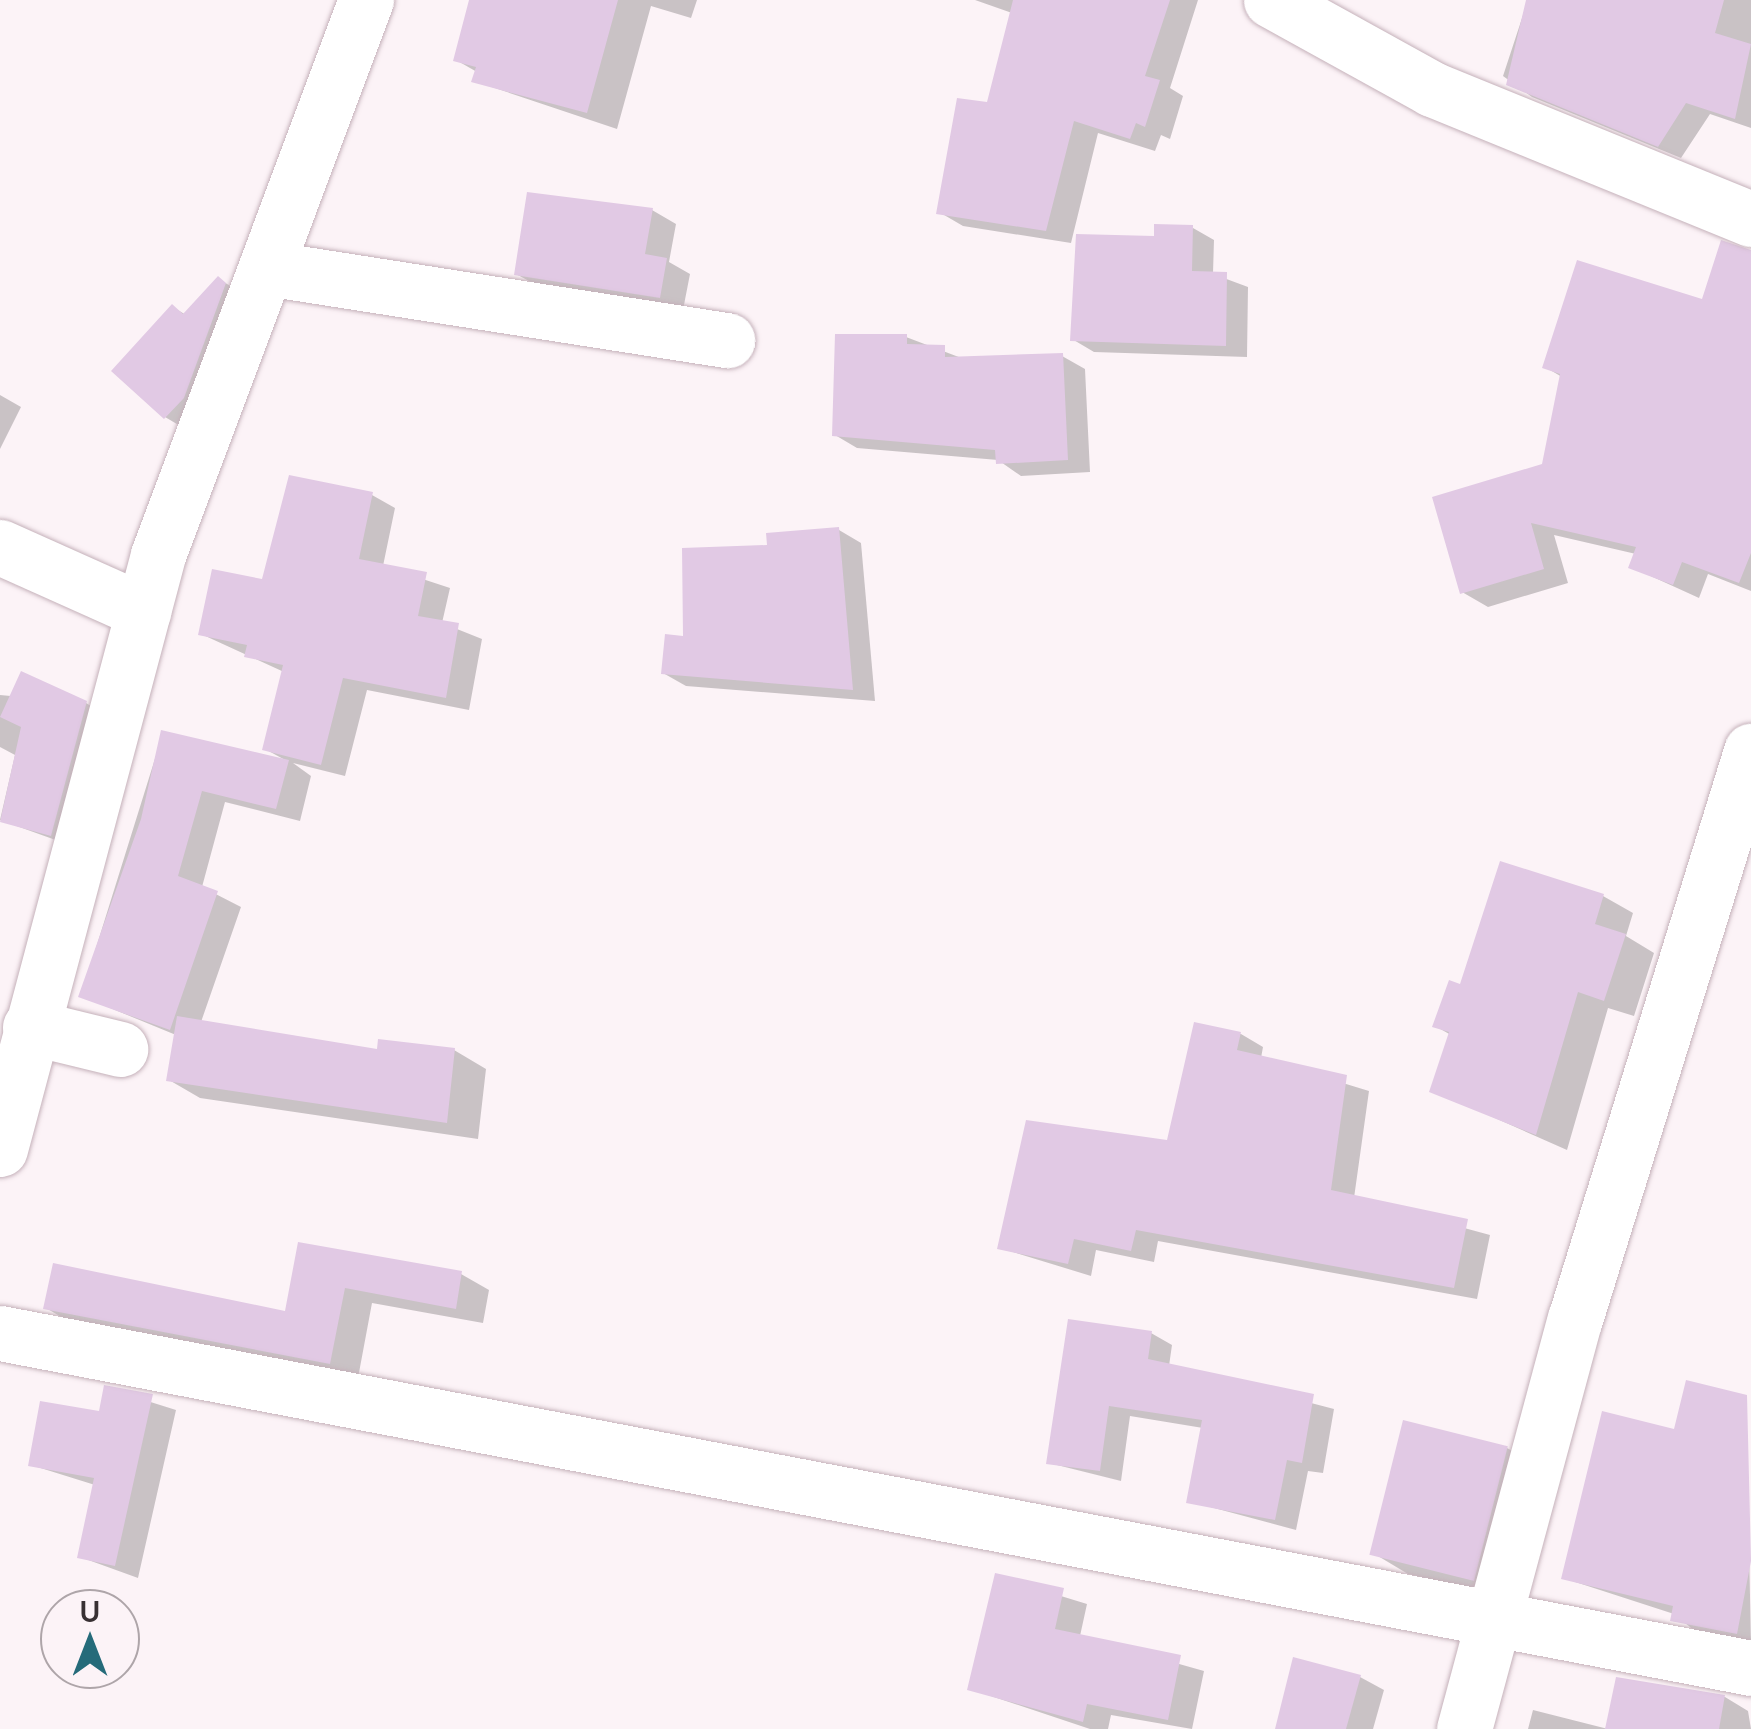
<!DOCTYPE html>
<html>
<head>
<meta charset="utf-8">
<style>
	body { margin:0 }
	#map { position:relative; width:1751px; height:1729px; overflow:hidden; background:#fcf3f7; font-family:Lato,sans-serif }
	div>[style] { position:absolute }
	.shadow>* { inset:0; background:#0003 }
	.building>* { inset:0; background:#e1c9e4; transform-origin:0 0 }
	.roads { filter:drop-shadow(0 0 2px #c5b1ba) drop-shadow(0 0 2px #c5b1ba) }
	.minor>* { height:55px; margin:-27.5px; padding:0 27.5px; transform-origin:27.5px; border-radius:27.5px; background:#fff }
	span { translate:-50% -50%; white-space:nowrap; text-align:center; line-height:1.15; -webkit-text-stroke:10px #fcf3f7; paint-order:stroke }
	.north { position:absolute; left:40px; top:1589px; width:100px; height:100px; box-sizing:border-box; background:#fcf3f7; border:2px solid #aea5a9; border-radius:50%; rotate:0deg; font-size:28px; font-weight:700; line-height:40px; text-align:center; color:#383033 }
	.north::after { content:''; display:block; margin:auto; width:35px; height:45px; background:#256b7a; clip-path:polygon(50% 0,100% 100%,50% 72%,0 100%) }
</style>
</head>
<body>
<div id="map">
	<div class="shadow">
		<div style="clip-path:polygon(476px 0,697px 0,691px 18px,651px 6px,617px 129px,474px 81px,477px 72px,456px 60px)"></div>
		<div style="clip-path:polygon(975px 0,1198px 0,1170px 88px,1183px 96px,1170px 139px,1161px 135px,1155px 151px,1098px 133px,1071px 243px,963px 226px,939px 212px,989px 105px,1012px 13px)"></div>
		<div style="clip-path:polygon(1528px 0,1751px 0,1751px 128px,1710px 114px,1681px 158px,1532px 97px,1503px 76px)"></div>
		<div style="clip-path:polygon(652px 210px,676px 224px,669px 262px,690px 274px,683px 310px,540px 287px,516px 274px)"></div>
		<div style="clip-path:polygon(1193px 228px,1214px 240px,1213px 274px,1248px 287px,1247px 357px,1094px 352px,1072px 339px)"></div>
		<div style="clip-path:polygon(1751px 251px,1751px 591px,1708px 574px,1699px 598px,1631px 567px,1636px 554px,1554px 535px,1568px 583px,1488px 607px,1462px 592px,1545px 466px,1562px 377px,1545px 367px,1704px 302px)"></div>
		<div style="clip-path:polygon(219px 279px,240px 292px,187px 430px,165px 417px,173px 307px,186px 315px)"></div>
		<div style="clip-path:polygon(906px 337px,964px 359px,1062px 356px,1085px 369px,1090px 472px,1021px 476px,998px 460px,857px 448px,835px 435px)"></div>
		<div style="clip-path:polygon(0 395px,21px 407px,0 449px)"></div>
		<div style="clip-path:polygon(372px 495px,395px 508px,383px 566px,450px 588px,442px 623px,482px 639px,469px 710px,367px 690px,345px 776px,293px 763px,311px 776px,300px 821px,225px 802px,202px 887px,241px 907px,201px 1022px,379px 1051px,454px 1050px,486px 1069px,478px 1139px,200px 1098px,169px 1080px,176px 1035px,81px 996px,163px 733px,285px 760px,265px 749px,284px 672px,201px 634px)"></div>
		<div style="clip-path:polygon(839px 530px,861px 543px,875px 701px,686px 686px,663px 673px,770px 548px)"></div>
		<div style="clip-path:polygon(0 695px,86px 703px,109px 717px,75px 847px,0 820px,15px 755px,0 747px)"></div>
		<div style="clip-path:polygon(1603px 896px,1633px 913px,1626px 936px,1654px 953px,1634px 1016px,1608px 1008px,1567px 1150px,1432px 1090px,1451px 1035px,1435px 1026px,1462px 988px)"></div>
		<div style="clip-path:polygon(1195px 1025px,1241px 1034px,1263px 1047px,1261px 1058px,1369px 1091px,1354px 1198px,1490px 1235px,1477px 1299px,1158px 1241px,1154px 1262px,1096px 1250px,1091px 1276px,1000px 1248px,1169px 1143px)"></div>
		<div style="clip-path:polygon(300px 1245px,461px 1274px,489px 1290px,483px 1323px,372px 1303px,358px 1378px,73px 1324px,46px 1308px,287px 1314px)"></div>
		<div style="clip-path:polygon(1151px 1333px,1172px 1345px,1169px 1366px,1334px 1409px,1323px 1473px,1308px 1471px,1296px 1530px,1188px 1501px,1203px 1428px,1130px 1416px,1121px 1481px,1049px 1463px)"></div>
		<div style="clip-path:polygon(106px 1388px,176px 1410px,138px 1578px,80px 1557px,95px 1485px,31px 1465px,101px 1414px)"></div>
		<div style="clip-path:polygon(1746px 1397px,1751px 1645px,1701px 1636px,1674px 1614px,1563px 1578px,1676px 1432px)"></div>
		<div style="clip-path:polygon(1507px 1448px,1543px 1468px,1507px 1598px,1408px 1574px,1373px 1553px)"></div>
		<div style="clip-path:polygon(996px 1576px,1087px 1604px,1080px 1636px,1204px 1671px,1192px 1729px,1111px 1715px,1108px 1729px,1090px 1729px,970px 1689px)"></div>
		<div style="clip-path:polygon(1360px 1677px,1384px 1690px,1373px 1729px,1278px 1729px)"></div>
		<div style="clip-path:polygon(1618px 1680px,1725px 1697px,1748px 1711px,1751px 1729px,1528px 1729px,1533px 1710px,1608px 1729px)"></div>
	</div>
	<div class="building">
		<div style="clip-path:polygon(469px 0,618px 0,587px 113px,471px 82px,476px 67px,453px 61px)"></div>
		<div style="clip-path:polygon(1013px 0,1170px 0,1145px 76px,1160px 80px,1145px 127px,1136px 123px,1130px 139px,1074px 121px,1046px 231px,936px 214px,957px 98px,987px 102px)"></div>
		<div style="clip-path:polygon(1526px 0,1724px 0,1715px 33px,1751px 44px,1735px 119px,1686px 103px,1658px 147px,1506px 85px)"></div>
		<div style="clip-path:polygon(527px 192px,653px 208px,645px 254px,667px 258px,660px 298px,514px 275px)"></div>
		<div style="clip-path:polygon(1154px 224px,1193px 225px,1192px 271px,1227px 272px,1226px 346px,1070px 341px,1076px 234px,1154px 236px)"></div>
		<div style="clip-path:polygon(1721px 240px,1751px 250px,1751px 553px,1739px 583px,1682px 562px,1673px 585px,1628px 568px,1636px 547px,1531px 523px,1544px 569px,1460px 594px,1432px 497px,1542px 464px,1560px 374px,1542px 368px,1577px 260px,1702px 299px)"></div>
		<div style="clip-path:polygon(218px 276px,226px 283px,184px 398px,164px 419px,111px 371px,172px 304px,183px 314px)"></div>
		<div style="clip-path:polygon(835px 334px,907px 334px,907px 344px,945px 345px,945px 357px,1063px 353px,1068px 460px,996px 464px,995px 450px,832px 436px)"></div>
		<div style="clip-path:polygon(289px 475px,373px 492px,359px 559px,427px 572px,418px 616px,459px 623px,446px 698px,343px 678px,321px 765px,262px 750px,283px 665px,244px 657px,247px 645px,198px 635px,212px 569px,262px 579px)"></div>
		<div style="clip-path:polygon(839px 527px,853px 690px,661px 674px,665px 634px,683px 636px,682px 548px,767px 545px,766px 533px)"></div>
		<div style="clip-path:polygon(21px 671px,87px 701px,51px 836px,0 822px,21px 727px,0 717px)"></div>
		<div style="clip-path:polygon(161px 730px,289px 760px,276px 809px,202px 791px,178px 876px,218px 891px,170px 1030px,78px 997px,141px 819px)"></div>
		<div style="clip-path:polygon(1500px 861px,1604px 894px,1595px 924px,1626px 934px,1604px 1001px,1578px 992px,1536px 1135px,1429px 1092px,1449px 1032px,1432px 1027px,1449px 980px,1460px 984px)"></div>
		<div style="clip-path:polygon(177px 1016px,377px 1049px,378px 1039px,455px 1048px,447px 1123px,166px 1081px)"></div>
		<div style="clip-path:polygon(1194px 1022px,1241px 1032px,1237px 1050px,1347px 1075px,1331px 1190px,1468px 1219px,1454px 1288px,1136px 1230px,1131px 1251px,1074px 1239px,1068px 1264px,997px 1249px,1026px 1120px,1167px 1140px)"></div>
		<div style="clip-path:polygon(298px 1242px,462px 1271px,456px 1309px,345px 1288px,330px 1364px,43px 1309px,53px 1263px,285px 1311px)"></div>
		<div style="clip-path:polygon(1068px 1319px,1152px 1331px,1148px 1359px,1314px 1394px,1302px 1463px,1287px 1460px,1275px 1520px,1186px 1503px,1202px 1420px,1109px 1406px,1100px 1471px,1046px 1464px)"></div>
		<div style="clip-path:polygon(1686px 1380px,1747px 1395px,1751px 1561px,1737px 1634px,1670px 1621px,1673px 1606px,1561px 1579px,1602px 1411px,1674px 1429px)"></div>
		<div style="clip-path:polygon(104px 1385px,153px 1394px,115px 1566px,77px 1558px,94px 1478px,28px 1466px,40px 1401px,99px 1411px)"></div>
		<div style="left:1403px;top:1420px;width:108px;height:139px;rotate:14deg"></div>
		<div style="clip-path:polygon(995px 1573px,1064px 1588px,1055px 1629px,1181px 1655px,1168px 1720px,1087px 1704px,1083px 1722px,967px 1690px)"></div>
		<div style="clip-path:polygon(1293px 1657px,1361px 1675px,1346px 1729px,1275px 1729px)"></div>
		<div style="clip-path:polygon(1616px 1677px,1725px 1695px,1719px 1729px,1605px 1729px)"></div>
	</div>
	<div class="roads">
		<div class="minor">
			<div style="left:1271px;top:0;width:184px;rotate:28.9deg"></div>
			<div style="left:1432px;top:89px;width:344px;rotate:22.2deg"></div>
			<div style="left:266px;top:268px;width:467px;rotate:8.9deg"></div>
			<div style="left:0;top:547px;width:157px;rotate:24.1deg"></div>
			<div style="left:30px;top:1027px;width:93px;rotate:13.7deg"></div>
			<div style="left:0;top:1149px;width:615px;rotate:-75.1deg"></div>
			<div style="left:158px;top:555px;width:593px;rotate:-69.46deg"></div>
			<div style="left:0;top:1333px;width:1783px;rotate:10.83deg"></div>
			<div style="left:1464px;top:1729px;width:425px;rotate:-74.9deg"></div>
			<div style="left:1575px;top:1319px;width:595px;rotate:-72.78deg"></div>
		</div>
	</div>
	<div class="north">U</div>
</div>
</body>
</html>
